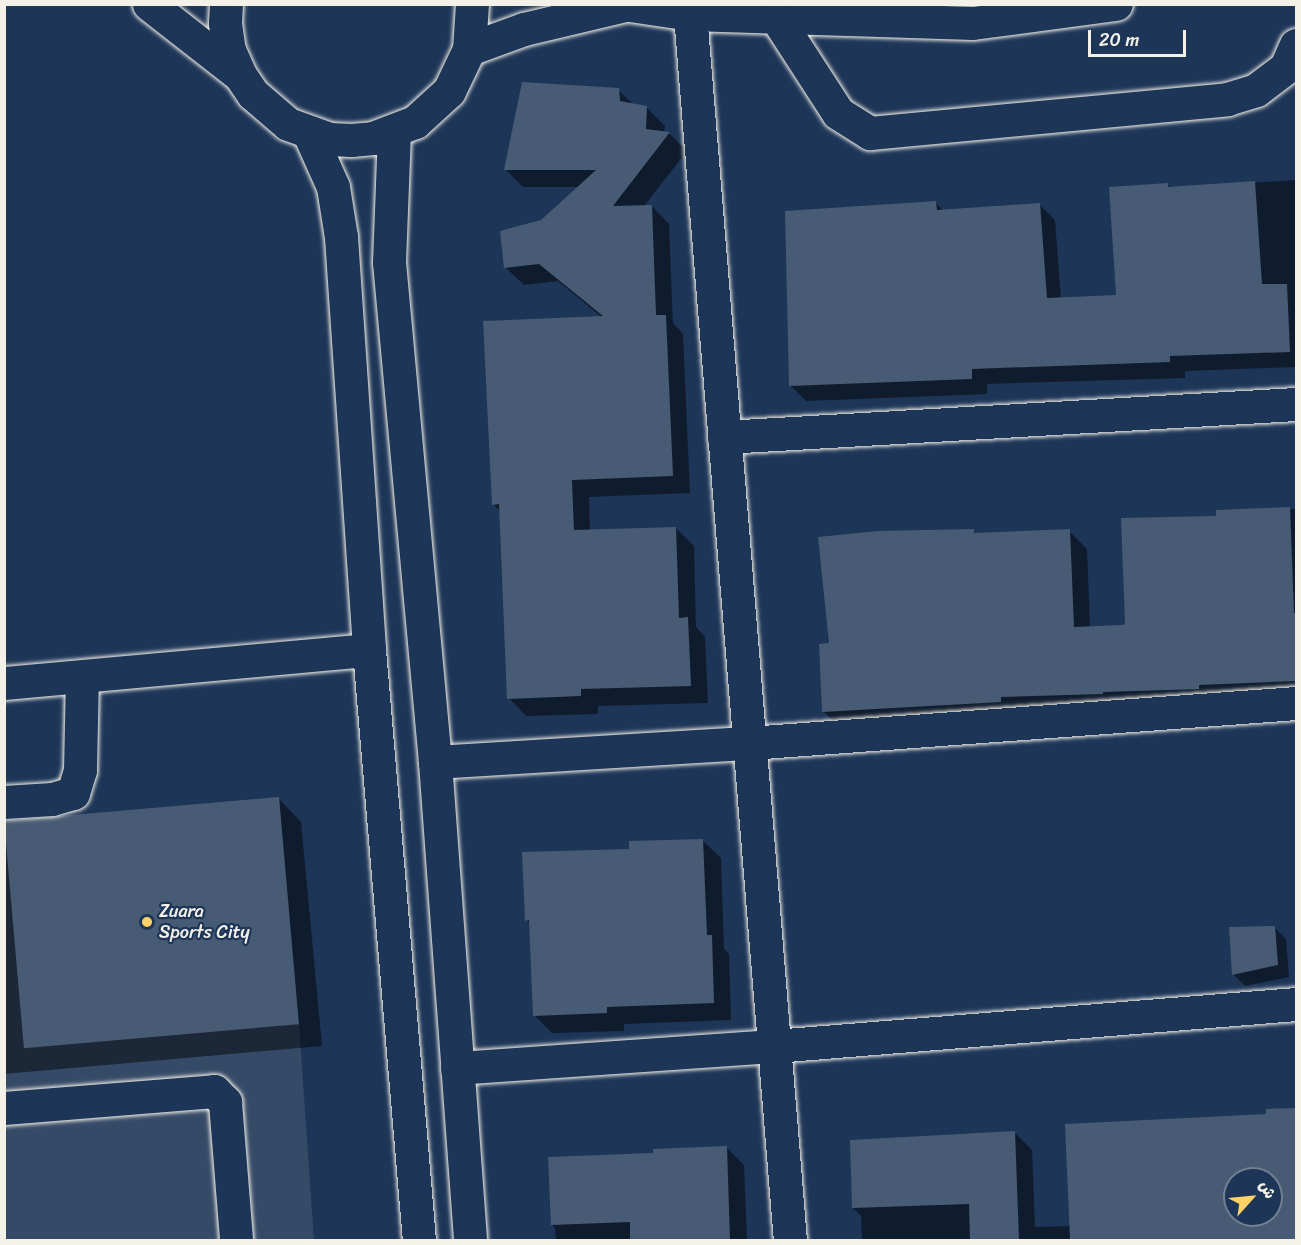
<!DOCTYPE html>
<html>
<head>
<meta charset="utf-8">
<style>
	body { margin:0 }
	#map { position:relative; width:1301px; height:1245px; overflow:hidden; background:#1d3557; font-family:Sriracha,"Playpen Sans Arabic",sans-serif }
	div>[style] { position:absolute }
	.green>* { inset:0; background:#354a67 }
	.shadow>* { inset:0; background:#0007 }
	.building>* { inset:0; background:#485b74; transform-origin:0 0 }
	.roads { filter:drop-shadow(0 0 2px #f4f1e8) drop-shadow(0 0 2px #f4f1e8) }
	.minor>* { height:33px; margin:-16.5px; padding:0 16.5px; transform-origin:16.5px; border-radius:16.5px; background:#1d3557 }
	.dots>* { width:16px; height:16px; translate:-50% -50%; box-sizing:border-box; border:3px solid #1d3557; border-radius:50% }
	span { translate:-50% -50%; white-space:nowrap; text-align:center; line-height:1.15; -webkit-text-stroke:4.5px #1d3557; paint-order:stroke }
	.poi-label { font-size:18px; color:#f4f1e8 }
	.left { translate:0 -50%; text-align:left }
	.frame { position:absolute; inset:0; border:6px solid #f4f1e8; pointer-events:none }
	.north { position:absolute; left:1223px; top:1167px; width:60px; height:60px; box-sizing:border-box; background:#1d3557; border:2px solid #738091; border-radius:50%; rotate:63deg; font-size:16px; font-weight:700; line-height:24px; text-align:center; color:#f4f1e8 }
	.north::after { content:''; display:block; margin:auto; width:21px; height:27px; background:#ffd166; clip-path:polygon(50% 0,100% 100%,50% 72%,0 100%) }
	.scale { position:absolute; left:1088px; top:30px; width:98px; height:27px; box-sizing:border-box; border:3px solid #f4f1e8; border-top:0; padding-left:8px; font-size:18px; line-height:21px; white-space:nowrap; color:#f4f1e8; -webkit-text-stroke:4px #1d3557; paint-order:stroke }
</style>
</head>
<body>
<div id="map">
	<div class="green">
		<div style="clip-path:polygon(279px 797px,299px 1024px,314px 1240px,5px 1240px,5px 821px)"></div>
	</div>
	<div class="shadow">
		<div style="clip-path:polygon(618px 90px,634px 105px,647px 108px,665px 126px,664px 133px,670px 134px,687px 151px,644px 206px,652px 206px,669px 224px,673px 323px,683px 334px,690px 493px,589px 497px,590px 531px,676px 528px,694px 546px,696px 627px,705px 637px,708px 703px,598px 706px,598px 714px,526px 716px,509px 698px,500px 511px,493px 504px,603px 318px,558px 281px,524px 285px,506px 268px,542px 222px,579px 187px,523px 187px,505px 169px)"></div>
		<div style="clip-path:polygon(1296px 180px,1296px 367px,1185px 371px,1185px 378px,987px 384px,987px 394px,806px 401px,790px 385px,936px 203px,943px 211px,1039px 204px,1055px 220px,1061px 299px,1117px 297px,1167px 185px,1171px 188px)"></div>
		<div style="clip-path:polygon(1296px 509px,1296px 698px,841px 729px,823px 711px,831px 645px,973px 531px,977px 534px,1069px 531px,1087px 549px,1090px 628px,1123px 626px,1218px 517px,1217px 511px)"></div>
		<div style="clip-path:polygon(278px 798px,301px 822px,322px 1046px,4px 1074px,4px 822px)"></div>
		<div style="clip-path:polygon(703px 841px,721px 858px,724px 949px,729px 954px,731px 1020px,624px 1024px,624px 1031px,552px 1033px,534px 1015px,531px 924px,526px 920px)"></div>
		<div style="clip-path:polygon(1274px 927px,1286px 939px,1289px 977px,1245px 986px,1233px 974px)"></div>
		<div style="clip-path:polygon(evenodd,1296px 1110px,1296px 1240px,862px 1240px,861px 1216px,853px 1208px,1014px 1132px,1032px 1150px,1035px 1227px,1071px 1226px,1268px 1116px,1267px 1111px,1296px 1110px,1235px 1179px,1271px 1179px,1271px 1215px,1235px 1215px,1235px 1179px)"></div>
		<div style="clip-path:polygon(727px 1148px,744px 1165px,747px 1240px,556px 1240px,555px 1228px,552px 1225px,654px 1155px)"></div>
	</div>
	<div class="building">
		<div style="clip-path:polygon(522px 82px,619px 88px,620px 101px,647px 106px,646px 129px,670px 132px,613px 206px,652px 205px,656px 315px,666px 315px,673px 476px,572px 480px,574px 530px,676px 527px,679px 618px,688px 617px,691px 686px,581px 689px,581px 696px,507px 699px,499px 504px,492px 505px,483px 321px,603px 316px,539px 264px,504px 268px,500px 231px,541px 220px,596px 170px,504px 170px)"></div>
		<div style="clip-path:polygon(1255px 181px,1262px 284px,1287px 284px,1290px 352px,1170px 356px,1170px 362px,972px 369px,972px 379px,789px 386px,785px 211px,936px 201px,937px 210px,1040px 203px,1047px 298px,1116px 295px,1109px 187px,1168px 183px,1168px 187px)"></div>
		<div style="clip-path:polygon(1290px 507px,1294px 613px,1296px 613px,1296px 681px,1199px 685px,1199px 689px,1103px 692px,1103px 694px,1001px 697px,1001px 702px,822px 712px,819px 644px,829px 643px,818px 537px,878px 531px,974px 529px,974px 533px,1070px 529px,1074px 627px,1123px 625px,1125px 623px,1121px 518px,1216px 516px,1216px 510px)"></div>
		<div style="left:279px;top:797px;width:228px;height:276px;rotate:85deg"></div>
		<div style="clip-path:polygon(703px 839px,707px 935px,712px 935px,714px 1003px,607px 1007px,607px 1013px,533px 1016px,529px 920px,525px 921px,522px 852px,629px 849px,629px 841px)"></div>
		<div style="clip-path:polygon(1275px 926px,1278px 965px,1232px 975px,1229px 927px)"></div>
		<div style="clip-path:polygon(evenodd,1296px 1108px,1296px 1240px,1070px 1240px,1065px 1124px,1266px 1114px,1266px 1109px,1296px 1108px,1235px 1179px,1271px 1179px,1271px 1215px,1235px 1215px,1235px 1179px)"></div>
		<div style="clip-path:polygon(1015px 1131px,1019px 1240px,970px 1240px,969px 1204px,852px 1208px,850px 1140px)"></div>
		<div style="clip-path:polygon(727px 1146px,730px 1240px,630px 1240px,630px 1222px,551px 1225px,548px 1157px,653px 1153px,653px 1149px)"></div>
	</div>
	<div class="roads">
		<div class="minor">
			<div style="left:149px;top:4px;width:115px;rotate:38deg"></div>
			<div style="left:226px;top:4px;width:19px;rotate:93deg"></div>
			<div style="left:225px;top:23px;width:27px;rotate:82deg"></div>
			<div style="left:229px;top:50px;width:27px;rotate:66deg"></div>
			<div style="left:240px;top:75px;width:23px;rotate:56deg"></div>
			<div style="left:253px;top:94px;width:46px;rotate:40.6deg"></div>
			<div style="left:288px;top:124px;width:45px;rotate:19.7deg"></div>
			<div style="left:330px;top:139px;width:21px;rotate:3deg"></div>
			<div style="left:351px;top:140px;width:22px;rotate:-5deg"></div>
			<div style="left:373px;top:138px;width:45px;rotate:-20.9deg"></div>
			<div style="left:415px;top:122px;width:46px;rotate:-42.4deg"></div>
			<div style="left:449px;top:91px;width:47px;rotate:-64.5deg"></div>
			<div style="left:469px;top:49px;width:45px;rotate:-86.2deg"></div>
			<div style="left:623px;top:4px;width:68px;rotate:8.5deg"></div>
			<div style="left:690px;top:14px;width:283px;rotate:1.8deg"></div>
			<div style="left:973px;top:23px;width:144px;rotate:-7.6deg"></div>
			<div style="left:690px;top:14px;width:1230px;rotate:85.34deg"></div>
			<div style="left:776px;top:17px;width:114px;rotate:57.1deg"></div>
			<div style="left:838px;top:113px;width:38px;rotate:32deg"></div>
			<div style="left:870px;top:133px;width:359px;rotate:-5.4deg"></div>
			<div style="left:1227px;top:99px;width:30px;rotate:-17deg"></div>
			<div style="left:1256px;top:90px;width:38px;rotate:-37deg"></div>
			<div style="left:1286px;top:67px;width:24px;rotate:-66deg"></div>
			<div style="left:469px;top:49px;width:59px;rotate:-20deg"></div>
			<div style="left:524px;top:29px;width:104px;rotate:-13.4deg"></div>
			<div style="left:394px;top:132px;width:130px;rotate:92.2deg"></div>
			<div style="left:389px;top:262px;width:502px;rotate:84.74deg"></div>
			<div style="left:435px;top:762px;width:479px;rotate:85.8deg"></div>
			<div style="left:309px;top:133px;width:59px;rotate:66deg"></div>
			<div style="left:333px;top:187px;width:51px;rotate:80.9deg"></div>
			<div style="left:341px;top:237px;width:414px;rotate:86.1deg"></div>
			<div style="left:369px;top:650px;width:592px;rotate:85.16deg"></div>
			<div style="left:724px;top:437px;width:573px;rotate:-3.3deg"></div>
			<div style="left:4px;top:683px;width:366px;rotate:-5.2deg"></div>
			<div style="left:435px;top:762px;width:315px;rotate:-3.5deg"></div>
			<div style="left:749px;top:743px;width:548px;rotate:-4.18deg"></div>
			<div style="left:4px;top:802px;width:48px;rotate:-3.6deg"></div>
			<div style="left:52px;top:799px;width:22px;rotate:-16deg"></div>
			<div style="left:73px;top:793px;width:24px;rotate:-73deg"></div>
			<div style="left:80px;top:770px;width:93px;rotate:-88.8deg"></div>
			<div style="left:457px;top:1068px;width:318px;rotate:-4deg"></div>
			<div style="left:774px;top:1046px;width:524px;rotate:-4.6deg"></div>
			<div style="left:4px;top:1108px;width:211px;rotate:-4.6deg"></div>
			<div style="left:214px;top:1091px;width:16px;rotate:45deg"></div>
			<div style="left:225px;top:1102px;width:138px;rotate:85.4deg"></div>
		</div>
	</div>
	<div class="dots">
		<div style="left:147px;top:922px;background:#ffd166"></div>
	</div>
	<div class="poi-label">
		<span class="left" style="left:159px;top:922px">Zuara<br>Sports City</span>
	</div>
	<div class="frame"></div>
	<div class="north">ش</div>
	<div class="scale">20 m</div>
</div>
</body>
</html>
